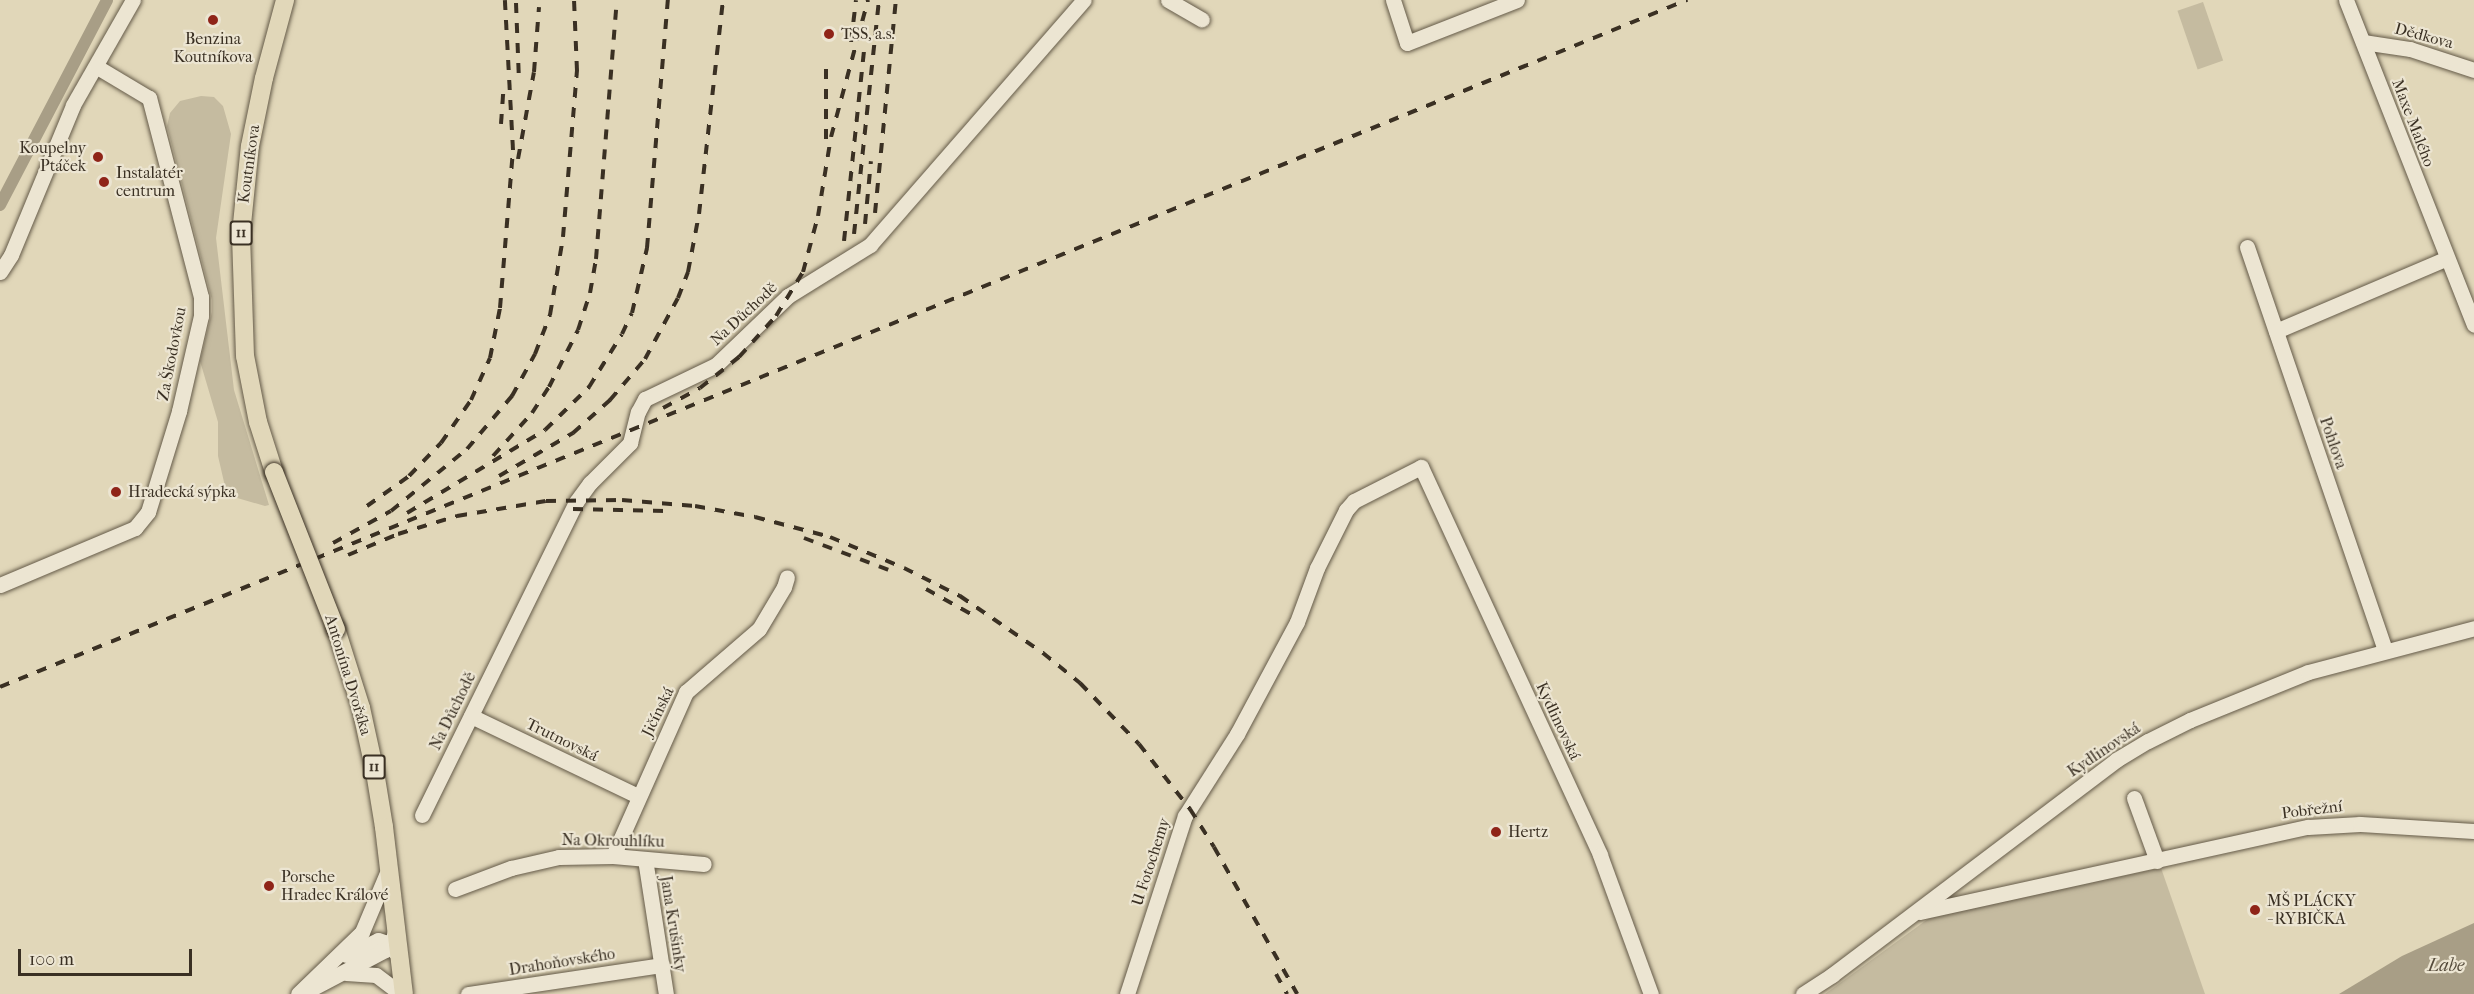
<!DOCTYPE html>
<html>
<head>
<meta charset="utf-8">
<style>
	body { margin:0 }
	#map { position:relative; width:2474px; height:994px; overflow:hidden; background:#e1d7b9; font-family:"IM FELL French Canon",serif }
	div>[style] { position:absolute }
	.green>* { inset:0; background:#c5bba0; transform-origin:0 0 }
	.water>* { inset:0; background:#a89e86 }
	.canal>* { height:12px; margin:-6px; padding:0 6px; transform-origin:6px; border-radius:6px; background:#a89e86 }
	.roads { filter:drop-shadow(0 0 2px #645a48) drop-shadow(0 0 2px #645a48) }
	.minor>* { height:15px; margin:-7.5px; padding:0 7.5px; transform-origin:7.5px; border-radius:7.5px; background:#ece5d2 }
	.major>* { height:18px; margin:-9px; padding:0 9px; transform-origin:9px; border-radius:9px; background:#e1d7b9 }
	.rail>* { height:4px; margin-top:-2px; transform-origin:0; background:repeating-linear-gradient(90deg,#3a3023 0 10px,transparent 0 20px) }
	.bridges { filter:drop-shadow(0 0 2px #3a3023) drop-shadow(0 0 2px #3a3023) }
	.major-bridge>* { height:18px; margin:-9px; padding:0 9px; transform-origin:9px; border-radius:9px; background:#e1d7b9 }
	.dots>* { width:16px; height:16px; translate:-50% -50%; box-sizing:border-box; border:3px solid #ece5d2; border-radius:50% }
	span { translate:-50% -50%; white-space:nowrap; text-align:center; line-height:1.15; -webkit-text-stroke:4.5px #ece5d2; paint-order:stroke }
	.shield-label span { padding:2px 4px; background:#ece5d2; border:2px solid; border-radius:4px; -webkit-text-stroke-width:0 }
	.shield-label { font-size:15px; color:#3a3023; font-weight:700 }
	.poi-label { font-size:16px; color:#3a3023 }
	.left { translate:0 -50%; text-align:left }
	.right { translate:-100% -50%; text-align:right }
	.street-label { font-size:16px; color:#3a3023 }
	.water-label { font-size:18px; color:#564c3c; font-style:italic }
	.scale { position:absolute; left:18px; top:949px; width:174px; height:27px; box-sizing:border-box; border:3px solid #3a3023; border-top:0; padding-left:8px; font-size:18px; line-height:21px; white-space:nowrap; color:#3a3023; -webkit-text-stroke:4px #ece5d2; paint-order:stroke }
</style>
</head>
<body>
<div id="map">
	<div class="green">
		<div style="left:2203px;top:2px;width:62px;height:27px;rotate:71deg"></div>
		<div style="clip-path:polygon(201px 96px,214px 97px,223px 106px,231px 134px,216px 238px,234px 390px,269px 505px,265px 506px,227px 495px,218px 456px,218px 422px,200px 361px,212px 312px,212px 300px,167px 126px,170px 113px,180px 101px)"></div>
		<div style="clip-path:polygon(2161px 868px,2205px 994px,1825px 994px,1932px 916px)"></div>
	</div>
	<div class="water">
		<div style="clip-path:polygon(2474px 923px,2474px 994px,2339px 994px,2402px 956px)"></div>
	</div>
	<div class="canal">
		<div style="left:0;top:205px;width:231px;rotate:-62.4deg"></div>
	</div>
	<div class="roads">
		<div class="minor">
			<div style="left:1168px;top:0;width:39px;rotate:30deg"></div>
			<div style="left:1393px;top:0;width:45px;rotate:72deg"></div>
			<div style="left:1407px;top:43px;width:118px;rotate:-21.4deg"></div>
			<div style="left:2346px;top:0;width:349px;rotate:68.5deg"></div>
			<div style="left:2363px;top:42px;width:48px;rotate:8.5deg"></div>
			<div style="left:2410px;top:49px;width:67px;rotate:18.2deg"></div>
			<div style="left:2247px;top:247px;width:426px;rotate:71.1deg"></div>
			<div style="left:0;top:272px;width:20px;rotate:-57deg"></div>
			<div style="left:11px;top:255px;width:162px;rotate:-67.5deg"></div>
			<div style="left:73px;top:105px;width:121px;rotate:-60.3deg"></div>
			<div style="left:2276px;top:331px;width:186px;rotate:-23.1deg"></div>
			<div style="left:0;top:585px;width:147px;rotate:-22.9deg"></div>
			<div style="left:135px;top:528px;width:21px;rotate:-51deg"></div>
			<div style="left:148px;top:512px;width:106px;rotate:-72.9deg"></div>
			<div style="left:179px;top:411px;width:98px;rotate:-77deg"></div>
			<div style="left:201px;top:316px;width:19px;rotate:-90deg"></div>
			<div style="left:201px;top:297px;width:206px;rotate:-104.6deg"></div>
			<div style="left:149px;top:98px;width:61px;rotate:-149.2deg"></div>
			<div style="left:471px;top:716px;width:185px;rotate:25.6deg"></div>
			<div style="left:2134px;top:798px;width:67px;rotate:69.9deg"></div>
			<div style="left:422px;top:815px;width:349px;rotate:-63.8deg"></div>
			<div style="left:576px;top:502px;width:24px;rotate:-54deg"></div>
			<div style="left:590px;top:483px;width:57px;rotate:-45deg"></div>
			<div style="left:630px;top:443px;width:32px;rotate:-76deg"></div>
			<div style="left:638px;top:412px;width:15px;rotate:-62deg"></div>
			<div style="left:645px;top:399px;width:79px;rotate:-25.6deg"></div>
			<div style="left:716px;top:365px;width:100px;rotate:-43.8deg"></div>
			<div style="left:788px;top:296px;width:97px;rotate:-31.9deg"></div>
			<div style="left:870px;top:245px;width:325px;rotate:-48.9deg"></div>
			<div style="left:613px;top:856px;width:180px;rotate:-66deg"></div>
			<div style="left:686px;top:692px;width:96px;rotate:-40.8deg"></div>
			<div style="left:759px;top:629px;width:49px;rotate:-59.2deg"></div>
			<div style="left:784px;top:587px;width:10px;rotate:-73deg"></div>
			<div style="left:645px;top:859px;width:137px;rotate:81.2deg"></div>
			<div style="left:455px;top:889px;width:60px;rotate:-20.6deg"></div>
			<div style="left:511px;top:868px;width:49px;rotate:-12.9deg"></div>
			<div style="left:559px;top:857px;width:54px;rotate:-1.1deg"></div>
			<div style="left:613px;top:856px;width:91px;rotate:5deg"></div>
			<div style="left:1920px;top:912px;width:397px;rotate:-12.4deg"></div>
			<div style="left:2308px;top:827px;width:52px;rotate:-3.3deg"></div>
			<div style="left:2360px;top:824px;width:114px;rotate:3.5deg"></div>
			<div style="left:346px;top:955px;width:35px;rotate:-25deg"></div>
			<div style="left:378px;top:940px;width:6px;rotate:18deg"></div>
			<div style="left:384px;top:942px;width:15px;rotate:42deg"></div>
			<div style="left:346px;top:973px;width:30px;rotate:4deg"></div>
			<div style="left:376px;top:975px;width:31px;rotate:37deg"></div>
			<div style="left:307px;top:991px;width:88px;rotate:-27.7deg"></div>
			<div style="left:385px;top:950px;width:10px;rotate:-45deg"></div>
			<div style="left:392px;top:943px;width:16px;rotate:-76deg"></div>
			<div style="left:298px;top:994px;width:89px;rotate:-44.1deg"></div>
			<div style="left:362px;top:932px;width:69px;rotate:-67.1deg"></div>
			<div style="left:468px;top:994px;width:196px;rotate:-8.5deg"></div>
			<div style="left:1127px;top:994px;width:187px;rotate:-72deg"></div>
			<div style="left:1185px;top:816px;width:97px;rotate:-57.6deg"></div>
			<div style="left:1237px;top:734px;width:127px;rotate:-61.8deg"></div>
			<div style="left:1297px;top:622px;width:58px;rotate:-69.7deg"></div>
			<div style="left:1317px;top:568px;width:65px;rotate:-63.4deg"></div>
			<div style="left:1346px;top:510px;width:12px;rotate:-48deg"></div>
			<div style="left:1354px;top:501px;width:75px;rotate:-26.9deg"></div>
			<div style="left:1421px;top:467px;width:427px;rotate:65.2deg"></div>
			<div style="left:1600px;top:855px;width:148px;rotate:69.9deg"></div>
			<div style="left:1803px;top:994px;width:35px;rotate:-33deg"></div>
			<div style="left:1832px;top:975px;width:356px;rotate:-37.1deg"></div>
			<div style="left:2116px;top:760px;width:37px;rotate:-31deg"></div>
			<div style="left:2148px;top:741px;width:47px;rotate:-26.6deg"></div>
			<div style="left:2190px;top:720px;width:127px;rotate:-22.1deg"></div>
			<div style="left:2308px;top:672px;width:172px;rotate:-14.8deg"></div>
		</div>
		<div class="major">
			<div style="left:274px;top:472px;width:52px;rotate:-107.7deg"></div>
			<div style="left:258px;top:422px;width:67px;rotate:-101.1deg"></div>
			<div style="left:245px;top:356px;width:122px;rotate:-91.9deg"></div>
			<div style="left:241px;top:234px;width:88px;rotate:-84.2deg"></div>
			<div style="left:250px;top:146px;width:69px;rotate:-78.4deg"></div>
			<div style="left:264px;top:78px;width:81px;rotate:-74.9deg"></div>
			<div style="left:336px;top:629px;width:83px;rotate:72.4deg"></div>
			<div style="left:361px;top:708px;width:66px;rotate:77.7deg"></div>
			<div style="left:375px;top:772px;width:56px;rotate:80.7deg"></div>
			<div style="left:384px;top:827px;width:168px;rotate:83.2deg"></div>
		</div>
	</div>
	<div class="rail">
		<div style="left:516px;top:3px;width:78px;rotate:87.8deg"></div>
		<div style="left:851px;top:42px;width:42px;rotate:-83.2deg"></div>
		<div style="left:501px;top:124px;width:39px;rotate:-86deg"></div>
		<div style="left:826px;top:139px;width:71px;rotate:-90deg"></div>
		<div style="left:518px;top:159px;width:88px;rotate:-79.6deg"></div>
		<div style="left:534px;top:72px;width:65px;rotate:-85.6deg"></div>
		<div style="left:875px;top:213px;width:214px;rotate:-84.4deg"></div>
		<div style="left:865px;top:224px;width:63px;rotate:-84.6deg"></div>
		<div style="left:854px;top:234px;width:235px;rotate:-83.9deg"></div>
		<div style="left:844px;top:241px;width:200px;rotate:-84deg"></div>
		<div style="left:663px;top:408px;width:42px;rotate:-28.4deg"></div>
		<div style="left:700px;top:388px;width:50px;rotate:-38.5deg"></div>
		<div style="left:739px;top:357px;width:55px;rotate:-47.9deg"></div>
		<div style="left:776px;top:316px;width:52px;rotate:-58.5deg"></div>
		<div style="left:803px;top:272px;width:58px;rotate:-75deg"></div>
		<div style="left:818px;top:216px;width:80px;rotate:-80.7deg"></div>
		<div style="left:831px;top:137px;width:142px;rotate:-74.9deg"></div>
		<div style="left:493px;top:456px;width:58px;rotate:-47.8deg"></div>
		<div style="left:532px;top:413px;width:31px;rotate:-57deg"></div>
		<div style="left:549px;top:387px;width:64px;rotate:-63deg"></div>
		<div style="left:578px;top:330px;width:39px;rotate:-72deg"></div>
		<div style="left:590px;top:293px;width:35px;rotate:-80deg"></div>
		<div style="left:596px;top:259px;width:260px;rotate:-85.4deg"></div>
		<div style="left:499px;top:476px;width:86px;rotate:-30.2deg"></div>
		<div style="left:573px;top:433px;width:50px;rotate:-41.7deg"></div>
		<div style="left:610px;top:400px;width:54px;rotate:-49.5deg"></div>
		<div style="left:645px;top:359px;width:69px;rotate:-61.6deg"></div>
		<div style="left:678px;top:298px;width:28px;rotate:-69deg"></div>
		<div style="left:688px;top:272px;width:59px;rotate:-79.3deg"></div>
		<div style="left:699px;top:214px;width:215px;rotate:-83.6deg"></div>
		<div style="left:367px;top:506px;width:52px;rotate:-35.5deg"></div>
		<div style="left:409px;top:476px;width:46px;rotate:-45.9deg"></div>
		<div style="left:441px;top:443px;width:52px;rotate:-55.1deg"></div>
		<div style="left:471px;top:400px;width:46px;rotate:-65.7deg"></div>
		<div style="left:490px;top:358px;width:51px;rotate:-78.7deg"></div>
		<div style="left:500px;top:308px;width:159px;rotate:-85.3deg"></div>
		<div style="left:513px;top:150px;width:150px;rotate:-93.1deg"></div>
		<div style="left:573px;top:509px;width:93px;rotate:1.2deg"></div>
		<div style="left:407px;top:513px;width:161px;rotate:-31deg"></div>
		<div style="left:545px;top:430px;width:62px;rotate:-44.3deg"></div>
		<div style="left:589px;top:387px;width:62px;rotate:-58.1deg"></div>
		<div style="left:622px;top:334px;width:23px;rotate:-65deg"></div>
		<div style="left:632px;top:313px;width:67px;rotate:-77deg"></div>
		<div style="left:647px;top:248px;width:249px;rotate:-85.2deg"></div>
		<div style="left:804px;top:538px;width:96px;rotate:20.7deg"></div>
		<div style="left:333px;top:543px;width:66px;rotate:-28.9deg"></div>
		<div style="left:391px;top:511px;width:98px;rotate:-39.2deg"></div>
		<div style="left:467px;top:449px;width:70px;rotate:-49.7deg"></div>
		<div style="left:512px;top:396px;width:48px;rotate:-61.3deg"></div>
		<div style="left:535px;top:354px;width:42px;rotate:-69deg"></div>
		<div style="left:550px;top:315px;width:79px;rotate:-80.5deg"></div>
		<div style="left:563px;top:237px;width:167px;rotate:-85.2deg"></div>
		<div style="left:577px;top:71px;width:71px;rotate:-92.4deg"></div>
		<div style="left:348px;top:555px;width:54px;rotate:-22.8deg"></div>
		<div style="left:398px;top:534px;width:62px;rotate:-17deg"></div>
		<div style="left:457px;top:516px;width:90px;rotate:-9.6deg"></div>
		<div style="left:546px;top:501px;width:76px;rotate:-0.8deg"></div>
		<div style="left:622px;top:500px;width:73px;rotate:4.7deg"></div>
		<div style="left:695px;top:506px;width:61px;rotate:10.4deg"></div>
		<div style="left:755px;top:517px;width:78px;rotate:14.9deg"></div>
		<div style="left:830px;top:537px;width:80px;rotate:22.7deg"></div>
		<div style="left:904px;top:568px;width:63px;rotate:26.6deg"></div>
		<div style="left:960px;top:596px;width:101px;rotate:34.5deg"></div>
		<div style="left:1043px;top:653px;width:48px;rotate:39deg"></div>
		<div style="left:1080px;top:683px;width:85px;rotate:46deg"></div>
		<div style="left:1139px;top:744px;width:83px;rotate:51.9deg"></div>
		<div style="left:1190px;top:809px;width:45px;rotate:57.7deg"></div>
		<div style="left:1214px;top:847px;width:169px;rotate:60.5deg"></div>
		<div style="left:926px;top:589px;width:54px;rotate:29deg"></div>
		<div style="left:0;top:687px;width:1822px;rotate:-22.16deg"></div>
		<div style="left:1276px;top:974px;width:23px;rotate:61deg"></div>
	</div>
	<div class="bridges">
		<div class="major-bridge">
			<div style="left:274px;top:472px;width:169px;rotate:68.5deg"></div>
		</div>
	</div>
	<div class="dots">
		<div style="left:213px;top:20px;background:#8f2418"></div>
		<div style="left:829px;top:34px;background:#8f2418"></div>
		<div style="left:98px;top:157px;background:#8f2418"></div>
		<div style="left:104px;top:182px;background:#8f2418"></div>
		<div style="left:116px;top:492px;background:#8f2418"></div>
		<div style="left:1496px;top:832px;background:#8f2418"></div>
		<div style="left:269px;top:886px;background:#8f2418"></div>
		<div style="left:2255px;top:910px;background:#8f2418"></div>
	</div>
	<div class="shield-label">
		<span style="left:241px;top:233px">11</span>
		<span style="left:374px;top:767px">11</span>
	</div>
	<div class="poi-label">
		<span class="left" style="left:841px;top:34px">TSS, a.s.</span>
		<span style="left:213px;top:48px">Benzina<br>Koutníkova</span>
		<span class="right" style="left:86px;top:157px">Koupelny<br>Ptáček</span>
		<span class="left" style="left:116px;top:182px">Instalatér<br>centrum</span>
		<span class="left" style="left:128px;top:492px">Hradecká sýpka</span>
		<span class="left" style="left:1508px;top:832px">Hertz</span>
		<span class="left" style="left:281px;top:886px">Porsche<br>Hradec Králové</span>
		<span class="left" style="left:2267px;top:910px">MŠ PLÁCKY<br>- RYBIČKA</span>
	</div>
	<div class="street-label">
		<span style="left:2424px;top:36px;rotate:15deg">Dědkova</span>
		<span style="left:2413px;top:123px;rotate:69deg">Maxe Malého</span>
		<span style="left:249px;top:164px;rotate:-82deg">Koutníkova</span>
		<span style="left:744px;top:314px;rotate:-43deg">Na Důchodě</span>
		<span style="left:172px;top:354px;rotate:-79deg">Za Škodovkou</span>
		<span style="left:2333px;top:443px;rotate:71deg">Pohlova</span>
		<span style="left:348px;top:675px;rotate:73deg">Antonína Dvořáka</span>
		<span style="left:453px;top:711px;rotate:-64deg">Na Důchodě</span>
		<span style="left:658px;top:712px;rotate:-64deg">Jičínská</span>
		<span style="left:1558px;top:721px;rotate:65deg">Kydlinovská</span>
		<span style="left:562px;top:740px;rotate:26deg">Trutnovská</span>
		<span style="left:2104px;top:750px;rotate:-34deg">Kydlinovská</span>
		<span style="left:2312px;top:810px;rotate:-7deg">Pobřežní</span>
		<span style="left:613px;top:841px;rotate:1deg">Na Okrouhlíku</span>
		<span style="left:1151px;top:862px;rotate:-72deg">U Fotochemy</span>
		<span style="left:673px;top:924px;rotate:81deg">Jana Krušinky</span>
		<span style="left:562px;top:962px;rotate:-9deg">Drahoňovského</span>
	</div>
	<div class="water-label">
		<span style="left:2446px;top:966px">Labe</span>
	</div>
	<div class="scale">100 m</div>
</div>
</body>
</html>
